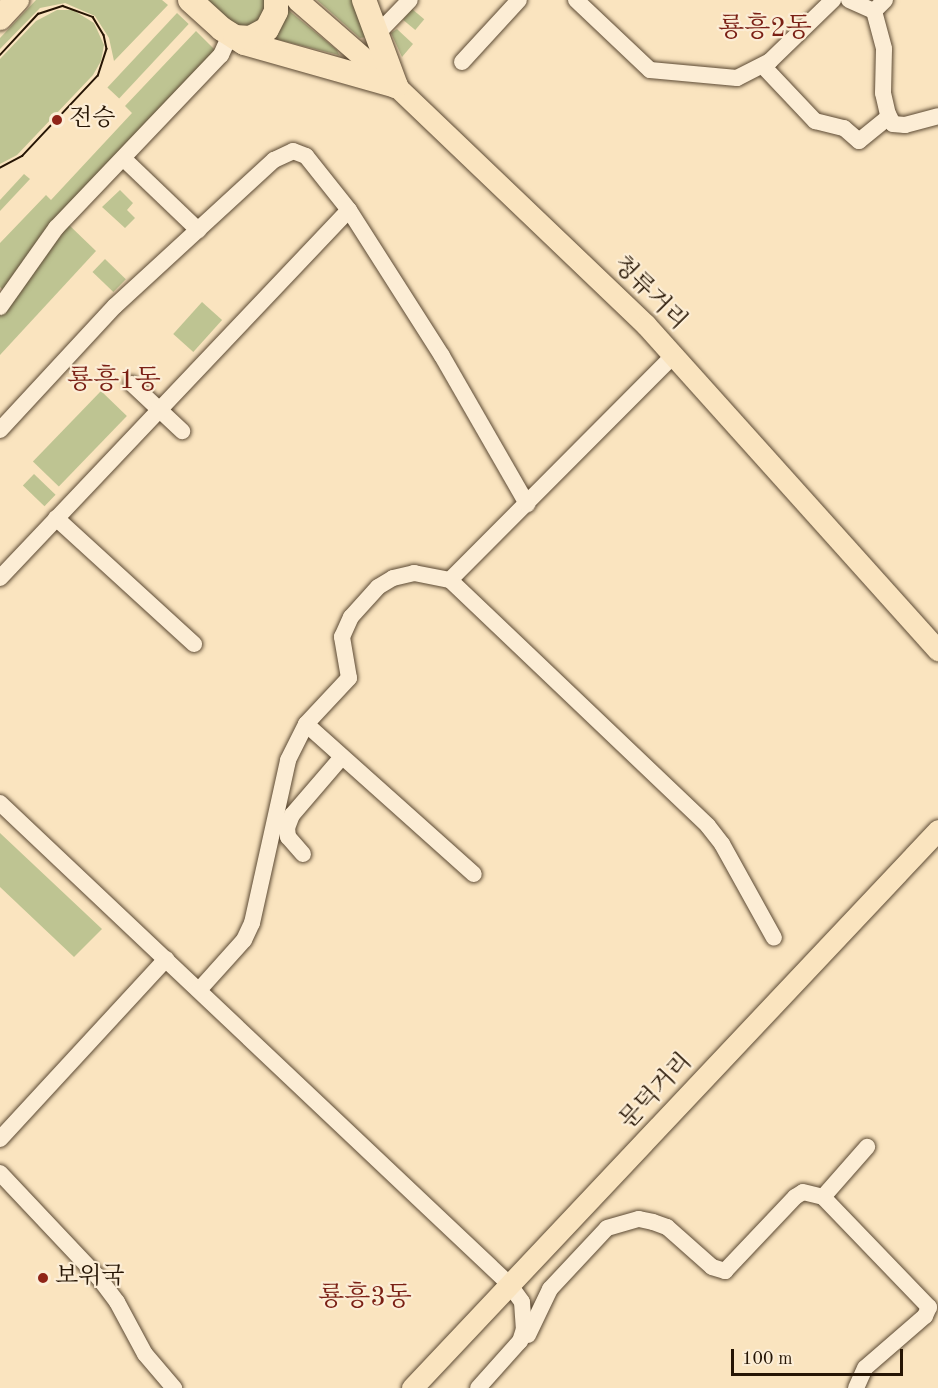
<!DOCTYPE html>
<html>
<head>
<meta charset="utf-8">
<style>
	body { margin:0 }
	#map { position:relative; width:938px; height:1388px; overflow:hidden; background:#fae4bf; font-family:"Old Standard TT","Noto Serif KR",serif }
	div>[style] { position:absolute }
	.green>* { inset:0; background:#bec492; transform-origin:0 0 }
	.roads { filter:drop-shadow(0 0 2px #5b4933) drop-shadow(0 0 2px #5b4933) }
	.minor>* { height:16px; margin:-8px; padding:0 8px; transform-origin:8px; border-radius:8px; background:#fcedd5 }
	.major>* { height:21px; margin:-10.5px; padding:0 10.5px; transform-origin:10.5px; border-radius:10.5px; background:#fae4bf }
	.highway>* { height:24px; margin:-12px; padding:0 12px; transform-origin:12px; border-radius:12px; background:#fae4bf }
	.tram>* { height:1.5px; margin:-0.75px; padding:0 0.75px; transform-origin:0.75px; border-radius:0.75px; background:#261504 }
	.dots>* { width:16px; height:16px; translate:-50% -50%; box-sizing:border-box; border:3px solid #fcedd5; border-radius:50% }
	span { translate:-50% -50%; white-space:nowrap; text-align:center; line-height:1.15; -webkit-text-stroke:4.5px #fcedd5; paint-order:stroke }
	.poi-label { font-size:24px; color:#261504 }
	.left { translate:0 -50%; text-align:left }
	.street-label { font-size:24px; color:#261504 }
	.quarter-label { font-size:27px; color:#7a1f14 }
	.scale { position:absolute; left:731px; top:1349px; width:172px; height:27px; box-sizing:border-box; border:3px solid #261504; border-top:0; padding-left:8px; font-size:18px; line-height:21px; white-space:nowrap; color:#261504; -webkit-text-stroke:4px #fcedd5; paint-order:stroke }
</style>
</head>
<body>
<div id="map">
	<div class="green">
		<div style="clip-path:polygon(36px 0,162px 0,168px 5px,114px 61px,109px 38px,95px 16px,65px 3px,40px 8px,0 49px,0 38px)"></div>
		<div style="clip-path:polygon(202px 0,269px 0,257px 25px,237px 28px)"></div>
		<div style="clip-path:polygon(317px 0,356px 0,366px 37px,360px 38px)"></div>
		<div style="clip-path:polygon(287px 9px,337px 50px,339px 55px,267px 37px)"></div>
		<div style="left:412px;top:9px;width:16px;height:14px;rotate:40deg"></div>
		<div style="clip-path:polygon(57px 10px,73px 10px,94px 23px,104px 45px,101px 61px,93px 75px,17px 155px,0 164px,0 59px,36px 21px)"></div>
		<div style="left:177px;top:13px;width:16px;height:102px;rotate:43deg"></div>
		<div style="clip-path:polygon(397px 29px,413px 44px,402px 57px,391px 33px)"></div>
		<div style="clip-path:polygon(196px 31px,217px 52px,40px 239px,4px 291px,0 287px,0 243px,46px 195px,51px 200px,132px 113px,125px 106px)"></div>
		<div style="clip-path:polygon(24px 174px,30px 179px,0 211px,0 200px)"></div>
		<div style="clip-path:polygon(120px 190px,133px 203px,127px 210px,135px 218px,125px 228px,102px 207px)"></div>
		<div style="clip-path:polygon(69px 225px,96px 251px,0 355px,0 315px)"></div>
		<div style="left:105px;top:259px;width:29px;height:18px;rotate:44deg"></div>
		<div style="left:202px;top:302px;width:27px;height:43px;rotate:42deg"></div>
		<div style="left:101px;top:391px;width:36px;height:98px;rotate:44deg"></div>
		<div style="left:34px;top:474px;width:30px;height:16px;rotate:44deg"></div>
		<div style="clip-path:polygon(0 833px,102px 929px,74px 957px,0 887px)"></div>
	</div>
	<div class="roads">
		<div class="minor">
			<div style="left:576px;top:0;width:102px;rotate:43.4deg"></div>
			<div style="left:650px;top:70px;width:87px;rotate:5.3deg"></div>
			<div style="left:737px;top:78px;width:37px;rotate:-27deg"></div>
			<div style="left:770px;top:61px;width:88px;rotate:-44.1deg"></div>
			<div style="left:849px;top:0;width:27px;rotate:24deg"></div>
			<div style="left:885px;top:0;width:16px;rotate:135deg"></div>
			<div style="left:874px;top:11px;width:39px;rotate:75deg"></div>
			<div style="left:884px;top:49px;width:44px;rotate:91.3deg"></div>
			<div style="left:883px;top:93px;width:22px;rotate:77deg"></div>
			<div style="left:888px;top:114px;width:11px;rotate:63deg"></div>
			<div style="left:893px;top:124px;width:12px;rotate:5deg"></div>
			<div style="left:905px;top:125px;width:34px;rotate:-15deg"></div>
			<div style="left:377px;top:34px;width:47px;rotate:-45.9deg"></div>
			<div style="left:462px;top:62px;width:84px;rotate:-47.4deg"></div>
			<div style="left:763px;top:66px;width:76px;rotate:46.6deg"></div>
			<div style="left:815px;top:121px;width:30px;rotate:14deg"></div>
			<div style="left:844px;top:128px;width:20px;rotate:41deg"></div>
			<div style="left:859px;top:141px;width:38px;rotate:-39deg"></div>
			<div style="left:124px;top:159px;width:103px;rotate:43.8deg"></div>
			<div style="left:0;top:307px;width:97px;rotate:-54.7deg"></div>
			<div style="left:56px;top:228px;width:239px;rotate:-46.4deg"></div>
			<div style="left:221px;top:55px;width:22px;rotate:-66deg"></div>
			<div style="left:674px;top:355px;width:317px;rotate:134.9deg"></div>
			<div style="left:450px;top:580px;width:356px;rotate:43.6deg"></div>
			<div style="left:708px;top:826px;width:23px;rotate:52deg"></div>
			<div style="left:722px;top:844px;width:107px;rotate:61deg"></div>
			<div style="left:132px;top:384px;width:69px;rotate:43.2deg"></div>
			<div style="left:0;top:430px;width:169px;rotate:-47.2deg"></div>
			<div style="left:115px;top:306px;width:216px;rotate:-42.6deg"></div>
			<div style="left:274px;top:160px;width:21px;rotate:-25deg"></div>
			<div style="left:293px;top:151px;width:14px;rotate:21deg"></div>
			<div style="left:306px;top:156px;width:69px;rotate:51.5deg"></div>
			<div style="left:349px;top:210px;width:173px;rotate:57.5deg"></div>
			<div style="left:442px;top:356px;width:171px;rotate:60.1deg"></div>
			<div style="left:56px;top:518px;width:187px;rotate:42.4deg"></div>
			<div style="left:0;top:578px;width:507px;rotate:-46.52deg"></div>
			<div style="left:306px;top:724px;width:225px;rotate:41.8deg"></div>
			<div style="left:0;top:803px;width:700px;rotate:43.38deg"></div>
			<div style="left:509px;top:1284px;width:22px;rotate:54deg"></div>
			<div style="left:522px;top:1302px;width:27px;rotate:86deg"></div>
			<div style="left:524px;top:1329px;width:13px;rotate:108deg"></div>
			<div style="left:520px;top:1341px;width:63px;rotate:131.8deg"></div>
			<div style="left:303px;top:854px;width:23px;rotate:-131deg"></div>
			<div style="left:288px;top:837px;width:9px;rotate:-96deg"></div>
			<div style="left:287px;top:828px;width:14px;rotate:-69deg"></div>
			<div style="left:292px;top:815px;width:75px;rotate:-49.3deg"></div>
			<div style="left:199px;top:990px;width:67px;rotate:-48deg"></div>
			<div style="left:244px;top:940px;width:19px;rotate:-65deg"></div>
			<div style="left:252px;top:923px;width:167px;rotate:-77.5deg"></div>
			<div style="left:288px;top:760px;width:40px;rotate:-63.4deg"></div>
			<div style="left:306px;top:724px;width:63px;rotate:-46.9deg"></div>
			<div style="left:349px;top:678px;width:42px;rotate:-99.7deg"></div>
			<div style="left:342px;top:637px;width:22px;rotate:-66deg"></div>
			<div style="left:351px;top:617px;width:40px;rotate:-48deg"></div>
			<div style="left:378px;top:587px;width:17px;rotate:-31deg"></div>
			<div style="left:393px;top:578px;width:22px;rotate:-13deg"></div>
			<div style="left:414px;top:573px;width:37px;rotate:11deg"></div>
			<div style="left:0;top:1139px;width:245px;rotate:-47.3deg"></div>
			<div style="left:0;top:1173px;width:144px;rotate:46.7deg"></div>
			<div style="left:99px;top:1278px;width:30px;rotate:53deg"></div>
			<div style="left:117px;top:1302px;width:59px;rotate:61.7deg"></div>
			<div style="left:145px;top:1354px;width:45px;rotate:49.5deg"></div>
			<div style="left:823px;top:1197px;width:153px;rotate:46.1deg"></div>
			<div style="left:929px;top:1307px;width:10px;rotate:114deg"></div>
			<div style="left:925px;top:1316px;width:79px;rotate:139.1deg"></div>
			<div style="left:865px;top:1368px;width:22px;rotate:114deg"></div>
			<div style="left:528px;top:1335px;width:51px;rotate:-64.4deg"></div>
			<div style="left:550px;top:1289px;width:83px;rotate:-46.9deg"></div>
			<div style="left:607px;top:1228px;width:33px;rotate:-16deg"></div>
			<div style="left:639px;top:1219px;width:14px;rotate:12deg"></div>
			<div style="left:653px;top:1222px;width:15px;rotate:20deg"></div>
			<div style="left:667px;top:1227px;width:60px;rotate:41.6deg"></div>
			<div style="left:712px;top:1267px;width:14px;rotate:17deg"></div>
			<div style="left:725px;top:1271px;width:102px;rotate:-46.6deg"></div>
			<div style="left:795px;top:1197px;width:9px;rotate:-32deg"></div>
			<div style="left:803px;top:1192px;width:21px;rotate:14deg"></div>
			<div style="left:823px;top:1197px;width:67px;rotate:-48.7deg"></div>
		</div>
		<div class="major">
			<div style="left:297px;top:0;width:131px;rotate:41deg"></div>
			<div style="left:396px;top:86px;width:346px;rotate:43.7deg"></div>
			<div style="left:646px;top:325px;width:437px;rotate:48.1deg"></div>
			<div style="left:412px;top:1388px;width:767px;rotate:-46.69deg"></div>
		</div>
		<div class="highway">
			<div style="left:190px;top:0;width:43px;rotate:42.2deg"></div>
			<div style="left:222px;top:29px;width:26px;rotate:32deg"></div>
			<div style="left:244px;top:43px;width:158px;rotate:15.8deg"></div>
			<div style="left:364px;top:0;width:92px;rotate:69.6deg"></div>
			<div style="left:0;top:18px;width:25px;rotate:-47deg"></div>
			<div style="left:235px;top:37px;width:15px;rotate:4deg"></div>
			<div style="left:250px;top:38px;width:19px;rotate:-28deg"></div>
			<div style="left:267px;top:29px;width:20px;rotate:-63deg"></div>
			<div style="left:276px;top:11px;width:11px;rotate:-90deg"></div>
		</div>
	</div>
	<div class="tram">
		<div style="left:0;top:55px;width:56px;rotate:-47.2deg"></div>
		<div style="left:38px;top:14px;width:26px;rotate:-18deg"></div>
		<div style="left:63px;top:6px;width:32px;rotate:20deg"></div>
		<div style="left:93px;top:17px;width:21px;rotate:59deg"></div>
		<div style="left:104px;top:35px;width:14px;rotate:78deg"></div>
		<div style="left:107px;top:49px;width:28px;rotate:108deg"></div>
		<div style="left:98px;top:76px;width:110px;rotate:133.2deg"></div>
		<div style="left:23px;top:156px;width:26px;rotate:152deg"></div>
	</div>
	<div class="dots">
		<div style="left:57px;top:120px;background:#8f2418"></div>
		<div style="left:43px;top:1278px;background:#8f2418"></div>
	</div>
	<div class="poi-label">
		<span class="left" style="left:69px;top:120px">전승</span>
		<span class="left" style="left:55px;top:1278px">보위국</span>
	</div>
	<div class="street-label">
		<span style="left:649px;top:294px;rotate:45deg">청류거리</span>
		<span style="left:657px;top:1092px;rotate:-47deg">문덕거리</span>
	</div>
	<div class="quarter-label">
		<span style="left:765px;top:29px">룡흥2동</span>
		<span style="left:114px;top:381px">룡흥1동</span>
		<span style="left:365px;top:1298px">룡흥3동</span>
	</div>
	<div class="scale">100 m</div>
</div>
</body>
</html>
